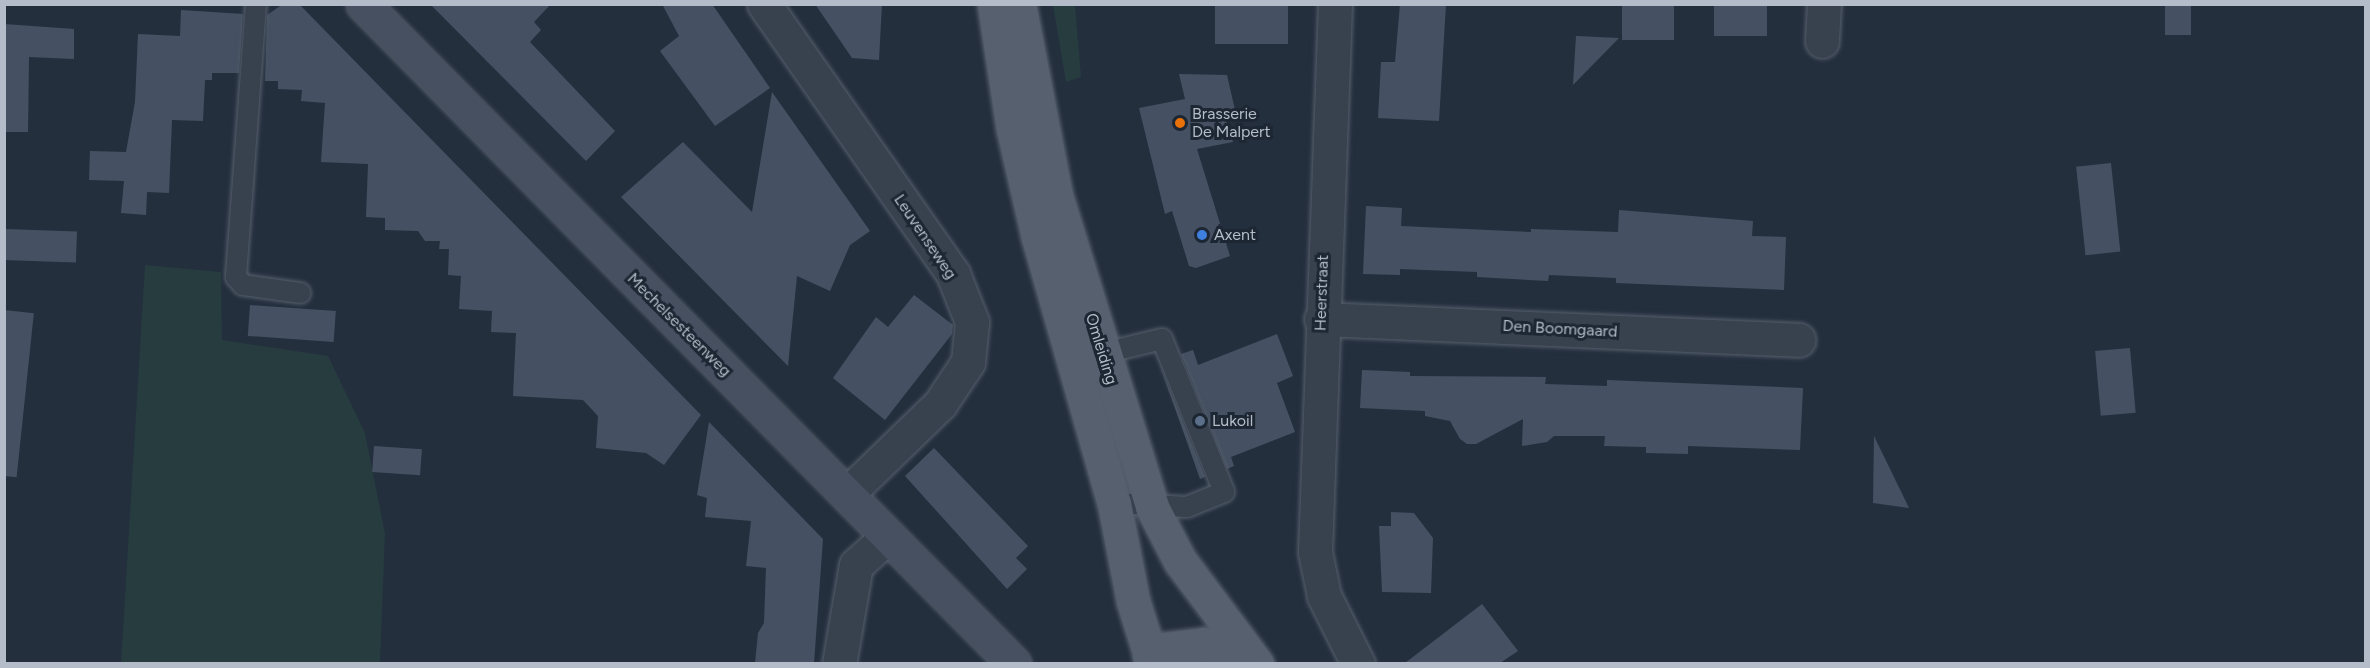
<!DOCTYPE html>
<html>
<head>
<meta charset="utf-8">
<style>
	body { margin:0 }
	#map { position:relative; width:2370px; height:668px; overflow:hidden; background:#242f3e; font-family:Figtree,sans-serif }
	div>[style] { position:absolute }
	.green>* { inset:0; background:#263c3f }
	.building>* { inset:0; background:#455162; transform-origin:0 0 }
	.roads { filter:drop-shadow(0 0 2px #565f6c) drop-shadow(0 0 2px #565f6c) }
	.lane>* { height:20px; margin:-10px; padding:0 10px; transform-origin:10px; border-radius:10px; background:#38414e }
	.street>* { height:33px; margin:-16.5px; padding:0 16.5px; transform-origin:16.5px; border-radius:16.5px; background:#38414e }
	.secondary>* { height:33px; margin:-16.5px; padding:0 16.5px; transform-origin:16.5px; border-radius:16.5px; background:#465061 }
	.primary>* { height:33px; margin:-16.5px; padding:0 16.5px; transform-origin:16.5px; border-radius:16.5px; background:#56606e }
	.dots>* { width:16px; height:16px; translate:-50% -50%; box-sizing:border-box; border:3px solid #1d2633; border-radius:50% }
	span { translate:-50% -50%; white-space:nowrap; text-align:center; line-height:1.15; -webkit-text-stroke:6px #1d2633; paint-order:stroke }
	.poi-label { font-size:16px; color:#b4bcc9 }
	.left { translate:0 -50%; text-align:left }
	.street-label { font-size:16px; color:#b4bcc9 }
	.frame { position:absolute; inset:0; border:6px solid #b4bcc9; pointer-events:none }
</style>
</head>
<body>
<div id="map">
	<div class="green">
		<div style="clip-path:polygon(1053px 5px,1075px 5px,1081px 77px,1066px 82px)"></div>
		<div style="clip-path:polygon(145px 265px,221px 272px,222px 340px,328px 356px,365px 433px,385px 533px,380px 663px,121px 663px)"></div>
	</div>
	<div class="building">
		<div style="clip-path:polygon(283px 4px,299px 4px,701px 415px,664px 465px,646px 453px,596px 448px,598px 416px,583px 400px,513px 396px,516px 333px,491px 332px,492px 311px,459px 309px,461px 276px,448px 275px,449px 249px,439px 249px,440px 241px,425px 241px,418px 231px,385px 230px,385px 218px,366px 217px,368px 164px,321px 162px,325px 103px,301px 101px,302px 90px,278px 89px,278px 81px,265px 81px,267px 15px)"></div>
		<div style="clip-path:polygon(430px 4px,551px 4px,534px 22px,541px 30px,530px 42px,615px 131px,586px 161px)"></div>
		<div style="clip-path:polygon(662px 4px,712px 4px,770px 88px,715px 126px,660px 51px,679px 36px)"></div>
		<div style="clip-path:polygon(815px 4px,882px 4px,879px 60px,852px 58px)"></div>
		<div style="left:1215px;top:4px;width:73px;height:40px"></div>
		<div style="clip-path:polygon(1400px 4px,1446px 4px,1439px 121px,1378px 118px,1381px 62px,1395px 62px)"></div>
		<div style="left:1622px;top:4px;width:52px;height:36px"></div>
		<div style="left:1714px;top:4px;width:53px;height:32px"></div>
		<div style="left:2165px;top:4px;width:26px;height:31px"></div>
		<div style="clip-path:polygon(181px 10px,243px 14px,239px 73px,212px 73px,212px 80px,205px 80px,203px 121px,172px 120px,169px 193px,147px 192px,146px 215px,121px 213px,124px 181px,89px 180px,90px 151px,126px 152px,135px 102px,138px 34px,180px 36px)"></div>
		<div style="clip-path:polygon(4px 24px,74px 29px,74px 59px,29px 57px,28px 132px,4px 132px)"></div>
		<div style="clip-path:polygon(1576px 36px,1619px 38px,1573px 85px)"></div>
		<div style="clip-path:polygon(1179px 74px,1227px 75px,1235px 110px,1227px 112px,1233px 142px,1197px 149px,1230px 256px,1196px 268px,1189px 266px,1172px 211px,1165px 214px,1139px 108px,1185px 99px)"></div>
		<div style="clip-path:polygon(772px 92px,870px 231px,850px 245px,830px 291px,797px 276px,788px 366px,621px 197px,683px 142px,752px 212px)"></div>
		<div style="left:2111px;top:163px;width:89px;height:35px;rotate:84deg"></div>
		<div style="clip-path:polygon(1366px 206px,1402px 208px,1401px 226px,1531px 232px,1531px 229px,1618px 232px,1619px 210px,1753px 221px,1752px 236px,1786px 237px,1784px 290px,1616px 283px,1616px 278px,1549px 275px,1548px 281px,1477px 277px,1477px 272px,1400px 269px,1400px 275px,1363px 274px)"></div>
		<div style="left:4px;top:229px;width:73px;height:31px;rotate:2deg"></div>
		<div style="clip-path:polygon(914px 295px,953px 325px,952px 334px,885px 420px,833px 378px,876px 317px,888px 327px)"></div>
		<div style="left:250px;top:305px;width:86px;height:31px;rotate:4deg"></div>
		<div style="left:4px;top:310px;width:30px;height:165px;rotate:6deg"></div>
		<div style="clip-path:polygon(1277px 334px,1293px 376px,1277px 383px,1295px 432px,1231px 457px,1234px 466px,1227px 469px,1181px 354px,1193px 350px,1198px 365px)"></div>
		<div style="left:2130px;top:348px;width:65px;height:35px;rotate:85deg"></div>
		<div style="clip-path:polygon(1159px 363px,1205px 477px,1200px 479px)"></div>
		<div style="clip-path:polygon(1362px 370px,1410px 372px,1410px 376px,1546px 377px,1545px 384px,1607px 386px,1607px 380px,1803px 388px,1800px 450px,1688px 446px,1688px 454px,1646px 453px,1646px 447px,1604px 446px,1605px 436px,1554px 436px,1547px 442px,1522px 446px,1523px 419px,1476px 444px,1467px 444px,1460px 439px,1450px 421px,1425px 416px,1425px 411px,1360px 408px)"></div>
		<div style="clip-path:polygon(709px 422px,823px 539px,814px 663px,755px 663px,758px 633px,764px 623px,766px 568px,746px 566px,751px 521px,705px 517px,707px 498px,697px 495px)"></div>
		<div style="clip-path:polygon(1874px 436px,1909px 508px,1873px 503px)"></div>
		<div style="left:374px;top:446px;width:48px;height:26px;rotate:4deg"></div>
		<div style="clip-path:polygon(934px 448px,1028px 546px,1016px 558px,1027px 569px,1007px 589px,905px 476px)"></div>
		<div style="clip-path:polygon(1391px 512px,1414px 513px,1433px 538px,1431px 593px,1382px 592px,1379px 526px,1391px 526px)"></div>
		<div style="clip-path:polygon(1482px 604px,1518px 651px,1500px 663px,1405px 663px)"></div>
	</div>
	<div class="roads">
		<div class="lane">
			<div style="left:256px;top:4px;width:274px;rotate:94.2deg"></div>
			<div style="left:236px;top:277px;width:11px;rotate:49deg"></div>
			<div style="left:243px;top:285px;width:58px;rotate:8deg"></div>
			<div style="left:1096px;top:355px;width:68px;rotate:-13.6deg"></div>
			<div style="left:1162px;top:339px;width:165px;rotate:67.9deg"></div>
			<div style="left:1224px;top:492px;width:40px;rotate:158deg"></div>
			<div style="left:1187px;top:507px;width:73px;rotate:-176.9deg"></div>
		</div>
		<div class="street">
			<div style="left:764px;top:4px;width:330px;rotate:55deg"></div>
			<div style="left:953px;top:274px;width:52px;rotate:68.4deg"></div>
			<div style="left:972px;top:322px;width:40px;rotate:95.7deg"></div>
			<div style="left:968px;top:362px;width:50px;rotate:123.7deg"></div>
			<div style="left:940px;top:404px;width:129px;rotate:135.9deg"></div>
			<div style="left:1335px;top:4px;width:548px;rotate:92.09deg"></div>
			<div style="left:1315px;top:552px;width:45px;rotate:78.4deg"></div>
			<div style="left:1324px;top:596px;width:76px;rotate:63.4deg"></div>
			<div style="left:1822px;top:41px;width:37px;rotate:-87deg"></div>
			<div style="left:1321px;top:319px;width:478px;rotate:2.5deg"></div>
			<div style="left:839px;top:664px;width:100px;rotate:-80.3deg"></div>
			<div style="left:856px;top:565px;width:43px;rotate:-42.2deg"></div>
		</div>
		<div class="secondary">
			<div style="left:363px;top:4px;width:927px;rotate:45.39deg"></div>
		</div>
		<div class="primary">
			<div style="left:994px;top:4px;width:126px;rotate:81.4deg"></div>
			<div style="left:1013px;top:129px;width:111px;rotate:77deg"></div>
			<div style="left:1038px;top:237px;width:277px;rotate:74.1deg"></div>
			<div style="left:1114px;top:503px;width:100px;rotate:79deg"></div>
			<div style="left:1133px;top:601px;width:66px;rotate:72.4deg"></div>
			<div style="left:1019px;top:4px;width:196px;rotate:79.1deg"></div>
			<div style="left:1056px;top:196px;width:325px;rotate:72.8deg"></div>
			<div style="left:1152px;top:507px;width:61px;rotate:62.6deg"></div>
			<div style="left:1180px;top:561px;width:129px;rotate:53.2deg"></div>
			<div style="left:1149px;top:655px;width:17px;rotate:-21deg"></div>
			<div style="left:1165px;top:649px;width:38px;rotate:-7deg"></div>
			<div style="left:1203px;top:644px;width:27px;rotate:15deg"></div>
			<div style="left:1229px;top:651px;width:21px;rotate:39deg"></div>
		</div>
	</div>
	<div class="dots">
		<div style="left:1180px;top:123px;background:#e8710a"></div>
		<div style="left:1202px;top:235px;background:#3f7fe0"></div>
		<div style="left:1200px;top:421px;background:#5c6f8a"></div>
	</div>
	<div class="poi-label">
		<span class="left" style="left:1192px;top:123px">Brasserie<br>De Malpert</span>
		<span class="left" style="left:1214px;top:235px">Axent</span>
		<span class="left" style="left:1212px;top:421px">Lukoil</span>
	</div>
	<div class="street-label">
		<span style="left:925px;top:237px;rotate:56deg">Leuvenseweg</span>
		<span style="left:1322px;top:293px;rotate:-88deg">Heerstraat</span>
		<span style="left:679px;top:325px;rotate:45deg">Mechelsesteenweg</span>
		<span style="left:1560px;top:329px;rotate:3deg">Den Boomgaard</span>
		<span style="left:1101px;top:349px;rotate:73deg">Omleiding</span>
	</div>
	<div class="frame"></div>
</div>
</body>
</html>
